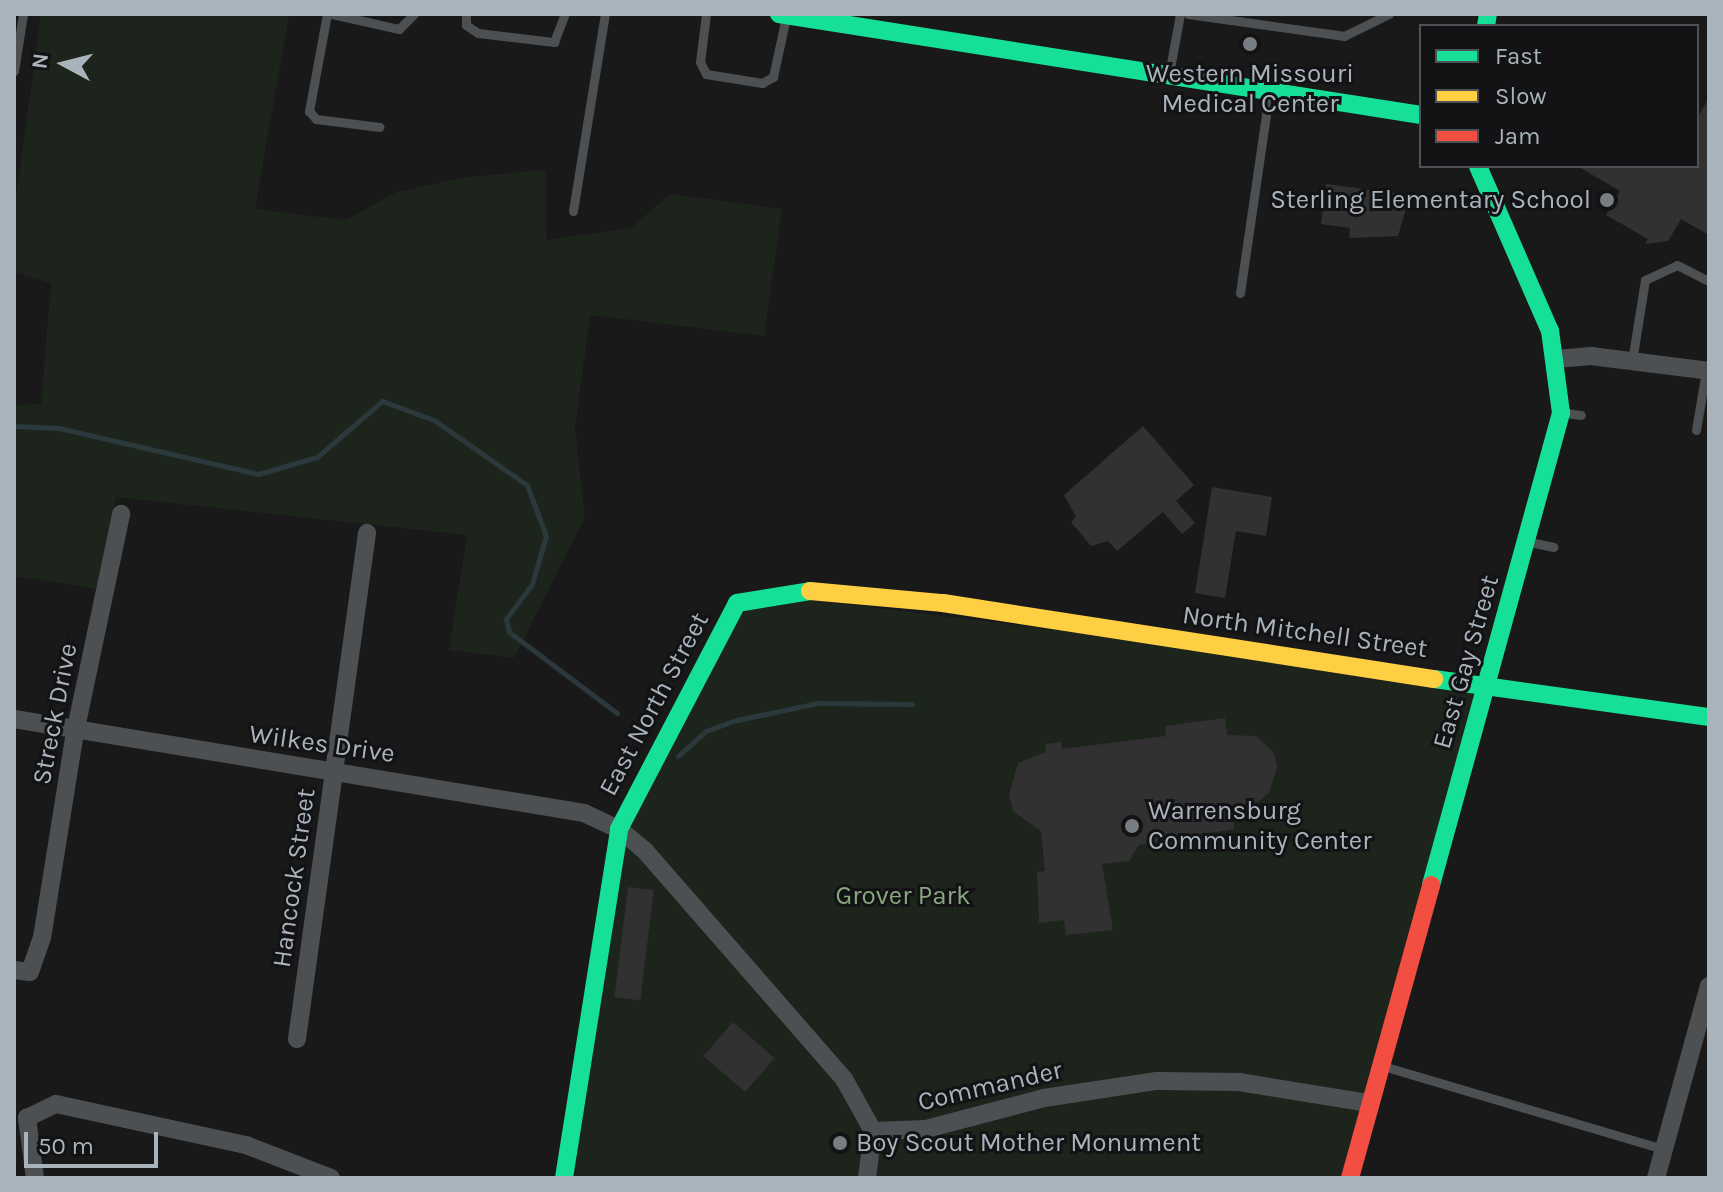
<!DOCTYPE html>
<html>
<head>
<meta charset="utf-8">
<style>
	body { margin:0 }
	#map { position:relative; width:1723px; height:1192px; overflow:hidden; background:#191919; font-family:Karla,sans-serif }
	div>[style] { position:absolute }
	.green>* { inset:0; background:#1d241c }
	.stream>* { height:5px; margin:-2.5px; padding:0 2.5px; transform-origin:2.5px; border-radius:2.5px; background:#2b393c }
	.building>* { inset:0; background:#313131; transform-origin:0 0 }
	.lane>* { height:9px; margin:-4.5px; padding:0 4.5px; transform-origin:4.5px; border-radius:4.5px; background:#4d5052 }
	.street>* { height:18px; margin:-9px; padding:0 9px; transform-origin:9px; border-radius:9px; background:#4d5052 }
	.fast>* { height:18px; margin:-9px; padding:0 9px; transform-origin:9px; border-radius:9px; background:#16e098 }
	.slow>* { height:18px; margin:-9px; padding:0 9px; transform-origin:9px; border-radius:9px; background:#ffcf43 }
	.jam>* { height:18px; margin:-9px; padding:0 9px; transform-origin:9px; border-radius:9px; background:#f24e42 }
	.dots>* { width:22px; height:22px; translate:-50% -50%; box-sizing:border-box; border:4px solid #131315; border-radius:50% }
	span { translate:-50% -50%; white-space:nowrap; text-align:center; line-height:1.15; -webkit-text-stroke:6px #131315; paint-order:stroke }
	.poi-label { font-size:26px; color:#a9b3bb }
	.right { translate:-100% -50%; text-align:right }
	.left { translate:0 -50%; text-align:left }
	.street-label { font-size:26px; color:#a9b3bb }
	.park-label { font-size:26px; color:#87a77f }
	.frame { position:absolute; inset:0; border:16px solid #a9b3bb; pointer-events:none }
	.legend { position:absolute; left:1419px; top:24px; width:280px; height:144px; box-sizing:border-box; background:#131315; border:2px solid #4f5357; margin:0; padding:10px 14px; list-style:none; font-size:24px; color:#a9b3bb }
	.legend li { display:flex; align-items:center; gap:16px; height:40px }
	.legend b { width:40px; border:2px solid #4f5357 }
	.north { position:absolute; left:24px; top:24px; width:80px; height:80px; -webkit-text-stroke:6px #131315; paint-order:stroke; rotate:277deg; font-size:22px; font-weight:700; line-height:32px; text-align:center; color:#a9b3bb }
	.north::after { content:''; display:block; margin:auto; width:28px; height:36px; background:#a9b3bb; clip-path:polygon(50% 0,100% 100%,50% 72%,0 100%) }
	.scale { position:absolute; left:24px; top:1132px; width:134px; height:36px; box-sizing:border-box; border:4px solid #a9b3bb; border-top:0; padding-left:10px; font-size:24px; line-height:28px; white-space:nowrap; color:#a9b3bb; -webkit-text-stroke:6px #131315; paint-order:stroke }
</style>
</head>
<body>
<div id="map">
	<div class="green">
		<div style="clip-path:polygon(41px 14px,289px 14px,255px 209px,346px 220px,396px 192px,467px 177px,546px 170px,546px 240px,631px 228px,670px 194px,782px 209px,764px 336px,590px 315px,575px 429px,585px 517px,514px 658px,449px 650px,467px 535px,116px 497px,104px 590px,14px 576px,14px 405px,41px 404px,51px 283px,14px 272px,14px 212px)"></div>
		<div style="clip-path:polygon(764px 594px,1486px 683px,1345px 1178px,574px 1178px,619px 829px,719px 637px)"></div>
	</div>
	<div class="stream">
		<div style="left:14px;top:426px;width:45px;rotate:2.5deg"></div>
		<div style="left:59px;top:428px;width:204px;rotate:13deg"></div>
		<div style="left:258px;top:474px;width:61px;rotate:-16.1deg"></div>
		<div style="left:317px;top:457px;width:86px;rotate:-40.7deg"></div>
		<div style="left:382px;top:401px;width:55px;rotate:20.1deg"></div>
		<div style="left:434px;top:420px;width:113px;rotate:35deg"></div>
		<div style="left:527px;top:485px;width:54px;rotate:69.6deg"></div>
		<div style="left:546px;top:536px;width:50px;rotate:106.3deg"></div>
		<div style="left:532px;top:584px;width:44px;rotate:126.6deg"></div>
		<div style="left:506px;top:619px;width:13px;rotate:77deg"></div>
		<div style="left:509px;top:632px;width:135px;rotate:36.9deg"></div>
		<div style="left:678px;top:756px;width:38px;rotate:-42deg"></div>
		<div style="left:706px;top:731px;width:33px;rotate:-20deg"></div>
		<div style="left:737px;top:720px;width:83px;rotate:-11.9deg"></div>
		<div style="left:818px;top:703px;width:94px;rotate:0.6deg"></div>
	</div>
	<div class="building">
		<div style="clip-path:polygon(1709px 98px,1709px 235px,1681px 219px,1668px 241px,1645px 244px,1648px 239px,1606px 215px,1620px 191px,1577px 166px,1697px 166px,1697px 118px)"></div>
		<div style="clip-path:polygon(1326px 184px,1410px 195px,1398px 236px,1349px 238px,1350px 228px,1321px 224px)"></div>
		<div style="clip-path:polygon(1143px 426px,1194px 485px,1176px 501px,1195px 523px,1182px 534px,1163px 512px,1117px 551px,1108px 541px,1091px 546px,1071px 522px,1076px 517px,1064px 495px)"></div>
		<div style="clip-path:polygon(1212px 487px,1272px 497px,1266px 536px,1236px 531px,1225px 598px,1195px 593px)"></div>
		<div style="clip-path:polygon(1225px 718px,1227px 735px,1256px 736px,1274px 753px,1277px 767px,1269px 793px,1258px 802px,1231px 806px,1234px 829px,1139px 845px,1129px 861px,1102px 864px,1113px 930px,1066px 935px,1064px 920px,1039px 923px,1037px 872px,1045px 871px,1041px 831px,1013px 811px,1009px 795px,1018px 763px,1046px 752px,1045px 744px,1061px 742px,1062px 749px,1166px 736px,1165px 726px)"></div>
		<div style="left:628px;top:887px;width:26px;height:111px;rotate:7deg"></div>
		<div style="left:733px;top:1022px;width:55px;height:45px;rotate:41deg"></div>
	</div>
	<div class="lane">
		<div style="left:327px;top:14px;width:99px;rotate:100.5deg"></div>
		<div style="left:309px;top:111px;width:11px;rotate:49deg"></div>
		<div style="left:316px;top:119px;width:64px;rotate:7.2deg"></div>
		<div style="left:332px;top:14px;width:69px;rotate:12.6deg"></div>
		<div style="left:399px;top:29px;width:21px;rotate:-45deg"></div>
		<div style="left:466px;top:14px;width:11px;rotate:90deg"></div>
		<div style="left:466px;top:25px;width:14px;rotate:34deg"></div>
		<div style="left:478px;top:33px;width:77px;rotate:6.8deg"></div>
		<div style="left:554px;top:42px;width:30px;rotate:-69deg"></div>
		<div style="left:706px;top:14px;width:48px;rotate:97.1deg"></div>
		<div style="left:700px;top:62px;width:13px;rotate:63deg"></div>
		<div style="left:706px;top:74px;width:57px;rotate:9.1deg"></div>
		<div style="left:762px;top:83px;width:13px;rotate:-29deg"></div>
		<div style="left:773px;top:77px;width:61px;rotate:-77.8deg"></div>
		<div style="left:1188px;top:14px;width:158px;rotate:8deg"></div>
		<div style="left:1344px;top:36px;width:50px;rotate:-26.1deg"></div>
		<div style="left:14px;top:71px;width:58px;rotate:-81deg"></div>
		<div style="left:1169px;top:74px;width:61px;rotate:-79.6deg"></div>
		<div style="left:573px;top:211px;width:200px;rotate:-80.8deg"></div>
		<div style="left:1240px;top:293px;width:201px;rotate:-81.7deg"></div>
		<div style="left:1632px;top:361px;width:82px;rotate:-80.9deg"></div>
		<div style="left:1645px;top:280px;width:35px;rotate:-25deg"></div>
		<div style="left:1677px;top:265px;width:36px;rotate:27deg"></div>
		<div style="left:1565px;top:413px;width:16px;rotate:7deg"></div>
		<div style="left:1696px;top:430px;width:60px;rotate:-80.4deg"></div>
		<div style="left:1530px;top:542px;width:24px;rotate:12deg"></div>
		<div style="left:1383px;top:1066px;width:293px;rotate:16.5deg"></div>
	</div>
	<div class="street">
		<div style="left:1556px;top:359px;width:35px;rotate:-5deg"></div>
		<div style="left:1591px;top:356px;width:119px;rotate:7.2deg"></div>
		<div style="left:14px;top:719px;width:578px;rotate:9.36deg"></div>
		<div style="left:584px;top:813px;width:38px;rotate:25deg"></div>
		<div style="left:619px;top:829px;width:35px;rotate:40deg"></div>
		<div style="left:646px;top:852px;width:301px;rotate:48.9deg"></div>
		<div style="left:844px;top:1079px;width:60px;rotate:60.9deg"></div>
		<div style="left:873px;top:1131px;width:47px;rotate:97.3deg"></div>
		<div style="left:14px;top:970px;width:16px;rotate:7deg"></div>
		<div style="left:30px;top:972px;width:36px;rotate:-71deg"></div>
		<div style="left:42px;top:938px;width:208px;rotate:-80.9deg"></div>
		<div style="left:75px;top:733px;width:224px;rotate:-78.1deg"></div>
		<div style="left:297px;top:1039px;width:511px;rotate:-82.12deg"></div>
		<div style="left:873px;top:1131px;width:53px;rotate:-2.2deg"></div>
		<div style="left:926px;top:1129px;width:122px;rotate:-14.7deg"></div>
		<div style="left:1044px;top:1098px;width:114px;rotate:-8.6deg"></div>
		<div style="left:1157px;top:1081px;width:82px;rotate:0.7deg"></div>
		<div style="left:1239px;top:1082px;width:132px;rotate:9.2deg"></div>
		<div style="left:35px;top:1178px;width:61px;rotate:-97.6deg"></div>
		<div style="left:27px;top:1118px;width:32px;rotate:-26deg"></div>
		<div style="left:56px;top:1104px;width:194px;rotate:12.2deg"></div>
		<div style="left:246px;top:1145px;width:91px;rotate:21.2deg"></div>
		<div style="left:1656px;top:1178px;width:199px;rotate:-74.6deg"></div>
	</div>
	<div class="fast">
		<div style="left:779px;top:14px;width:650px;rotate:8.94deg"></div>
		<div style="left:1486px;top:26px;width:12px;rotate:-81deg"></div>
		<div style="left:1434px;top:679px;width:278px;rotate:7.9deg"></div>
		<div style="left:1431px;top:885px;width:490px;rotate:-74.6deg"></div>
		<div style="left:1561px;top:413px;width:83px;rotate:-97.6deg"></div>
		<div style="left:1550px;top:331px;width:180px;rotate:-113.6deg"></div>
		<div style="left:564px;top:1178px;width:353px;rotate:-81deg"></div>
		<div style="left:619px;top:829px;width:255px;rotate:-62.4deg"></div>
		<div style="left:737px;top:603px;width:74px;rotate:-9.3deg"></div>
	</div>
	<div class="slow">
		<div style="left:810px;top:591px;width:134px;rotate:5.2deg"></div>
		<div style="left:943px;top:603px;width:497px;rotate:8.8deg"></div>
	</div>
	<div class="jam">
		<div style="left:1350px;top:1178px;width:304px;rotate:-74.5deg"></div>
	</div>
	<div class="dots">
		<div style="left:1250px;top:44px;background:#777d82"></div>
		<div style="left:1607px;top:200px;background:#777d82"></div>
		<div style="left:1132px;top:826px;background:#777d82"></div>
		<div style="left:840px;top:1143px;background:#777d82"></div>
	</div>
	<div class="poi-label">
		<span style="left:1250px;top:89px">Western Missouri<br>Medical Center</span>
		<span class="right" style="left:1591px;top:200px">Sterling Elementary School</span>
		<span class="left" style="left:1148px;top:826px">Warrensburg<br>Community Center</span>
		<span class="left" style="left:856px;top:1143px">Boy Scout Mother Monument</span>
	</div>
	<div class="street-label">
		<span style="left:1305px;top:632px;rotate:8deg">North Mitchell Street</span>
		<span style="left:1466px;top:662px;rotate:-74deg">East Gay Street</span>
		<span style="left:654px;top:704px;rotate:-62deg">East North Street</span>
		<span style="left:55px;top:714px;rotate:-79deg">Streck Drive</span>
		<span style="left:322px;top:744px;rotate:8deg">Wilkes Drive</span>
		<span style="left:294px;top:878px;rotate:-82deg">Hancock Street</span>
		<span style="left:990px;top:1086px;rotate:-13deg">Commander</span>
	</div>
	<div class="park-label">
		<span style="left:903px;top:896px">Grover Park</span>
	</div>
	<div class="frame"></div>
	<ul class="legend">
	<li><b style="height:10px;background:#16e098"></b>Fast</li>
	<li><b style="height:10px;background:#ffcf43"></b>Slow</li>
	<li><b style="height:10px;background:#f24e42"></b>Jam</li>
	</ul>
	<div class="north">N</div>
	<div class="scale">50 m</div>
</div>
</body>
</html>
